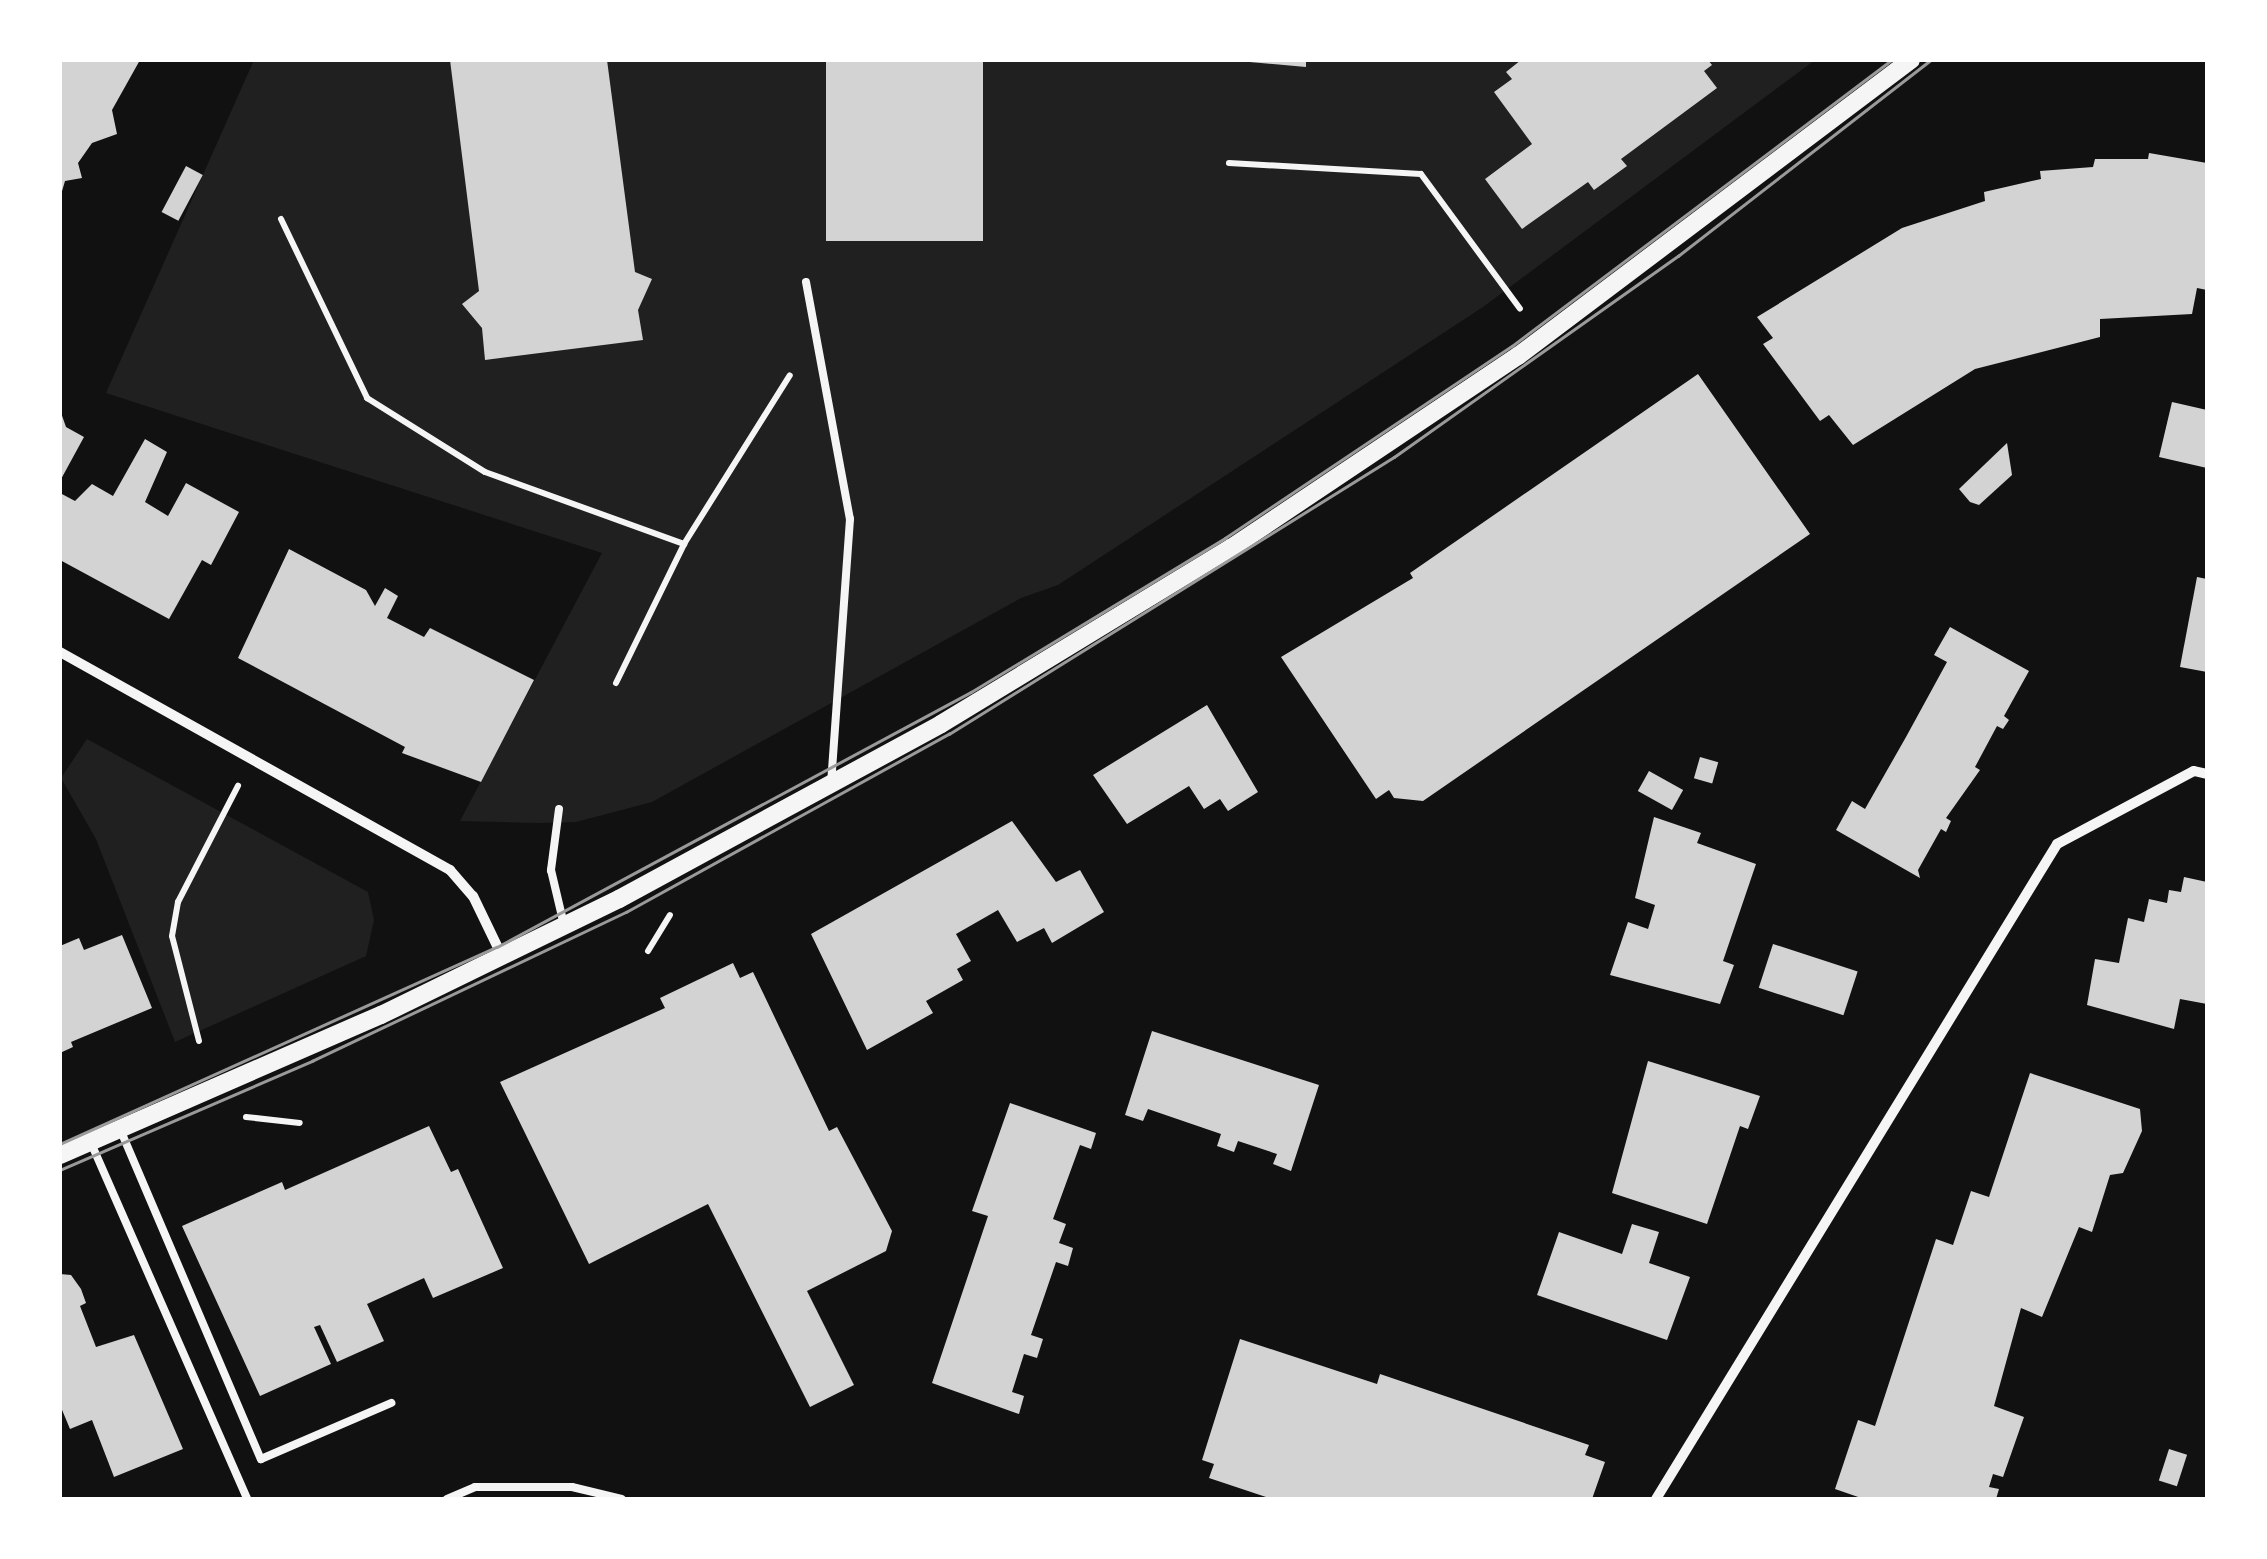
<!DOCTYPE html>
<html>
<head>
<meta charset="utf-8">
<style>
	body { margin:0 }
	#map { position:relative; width:2267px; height:1559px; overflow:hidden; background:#111; font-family:Commissioner,sans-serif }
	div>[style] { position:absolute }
	.green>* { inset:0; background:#202020 }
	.building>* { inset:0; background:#d3d3d3; transform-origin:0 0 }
	.path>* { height:6px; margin:-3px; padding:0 3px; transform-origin:3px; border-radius:3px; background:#f5f5f5 }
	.service>* { height:8px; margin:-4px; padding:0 4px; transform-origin:4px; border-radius:4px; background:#f5f5f5 }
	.minor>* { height:10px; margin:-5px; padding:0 5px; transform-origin:5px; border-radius:5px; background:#f5f5f5 }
	.tertiary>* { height:18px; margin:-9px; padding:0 9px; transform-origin:9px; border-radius:9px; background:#f5f5f5 }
	.tram>* { height:2.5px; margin:-1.25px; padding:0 1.25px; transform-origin:1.25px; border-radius:1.25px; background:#9a9a9a }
	span { translate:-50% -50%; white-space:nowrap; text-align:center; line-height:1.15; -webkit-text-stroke:10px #fff; paint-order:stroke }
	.frame { position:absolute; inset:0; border:62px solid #fff; pointer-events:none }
</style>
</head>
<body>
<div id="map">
	<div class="green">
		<div style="clip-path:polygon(254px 60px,1815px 60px,1483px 307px,1058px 585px,1021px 598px,652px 802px,576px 822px,538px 823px,460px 821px,602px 553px,106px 393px)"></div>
		<div style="clip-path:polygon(87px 739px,368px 892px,374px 920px,366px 956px,175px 1042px,96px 839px,61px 778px)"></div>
	</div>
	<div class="building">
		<div style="clip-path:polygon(60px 60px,140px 60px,112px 110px,117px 134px,92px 143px,78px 163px,82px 178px,65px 181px,60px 198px)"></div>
		<div style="clip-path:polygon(450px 60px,607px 60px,635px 272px,652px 279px,638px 310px,643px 340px,485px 360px,482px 328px,462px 304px,479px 291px)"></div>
		<div style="left:826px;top:60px;width:157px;height:181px"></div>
		<div style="clip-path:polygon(1227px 60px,1306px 60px,1306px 67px)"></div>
		<div style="clip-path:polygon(1521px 60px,1708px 60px,1712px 65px,1704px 71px,1717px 88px,1621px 159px,1627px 166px,1594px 190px,1588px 182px,1522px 229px,1485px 179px,1532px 144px,1494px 92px,1512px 79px,1506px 72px)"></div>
		<div style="clip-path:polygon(2149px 153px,2207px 163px,2207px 290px,2197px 288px,2192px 314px,2100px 319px,2100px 337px,1975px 369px,1853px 445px,1829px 415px,1820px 421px,1763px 344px,1773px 338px,1757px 317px,1902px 228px,1985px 201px,1984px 192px,2041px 179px,2040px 171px,2093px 167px,2095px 159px,2148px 159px)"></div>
		<div style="left:186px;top:166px;width:19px;height:52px;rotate:28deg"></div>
		<div style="clip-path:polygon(1698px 374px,1810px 534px,1423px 801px,1394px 798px,1389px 790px,1376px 799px,1281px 657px,1413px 578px,1410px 573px)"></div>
		<div style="clip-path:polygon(2172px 402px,2207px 410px,2207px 468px,2159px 457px)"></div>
		<div style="clip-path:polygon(60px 410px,66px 427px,84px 437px,60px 481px)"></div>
		<div style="clip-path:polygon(145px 439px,167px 452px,145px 502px,168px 516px,186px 483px,239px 512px,211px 565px,202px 560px,169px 619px,60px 560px,60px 493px,75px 501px,92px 484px,113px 496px)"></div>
		<div style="clip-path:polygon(2007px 443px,2012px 475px,1979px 505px,1970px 502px,1959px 489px)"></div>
		<div style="clip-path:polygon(289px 549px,366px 590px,375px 606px,385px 588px,398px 596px,387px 618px,424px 637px,430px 628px,534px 680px,481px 782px,402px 753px,405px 747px,238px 658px)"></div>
		<div style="clip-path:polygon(2197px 577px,2207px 579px,2207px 672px,2180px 667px)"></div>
		<div style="clip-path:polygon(1950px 627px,2029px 671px,2004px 716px,2009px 720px,2003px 729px,1997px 726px,1975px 767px,1980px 770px,1946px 818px,1951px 821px,1946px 832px,1941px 829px,1918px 870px,1920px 878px,1836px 830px,1852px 801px,1865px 809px,1906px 737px,1947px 662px,1934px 655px)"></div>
		<div style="clip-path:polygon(1207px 705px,1258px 792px,1228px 811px,1220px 799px,1204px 809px,1189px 786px,1127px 824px,1093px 775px)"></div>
		<div style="left:1700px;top:757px;width:19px;height:22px;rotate:16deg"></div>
		<div style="left:1649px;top:771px;width:39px;height:23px;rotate:29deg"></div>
		<div style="clip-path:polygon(1654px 817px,1701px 833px,1697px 843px,1756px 864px,1723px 961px,1734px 965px,1720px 1004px,1610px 975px,1628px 922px,1648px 929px,1655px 905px,1635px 898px)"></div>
		<div style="clip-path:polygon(1012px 821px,1056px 882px,1080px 870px,1104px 912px,1052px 943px,1044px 928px,1017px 942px,998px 910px,956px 934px,971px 961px,957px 969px,963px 980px,926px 1001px,933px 1013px,867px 1050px,811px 934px)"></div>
		<div style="clip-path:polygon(2184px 877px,2207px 882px,2207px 1004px,2180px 999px,2174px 1029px,2087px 1005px,2095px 959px,2119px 963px,2128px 918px,2144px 922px,2149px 899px,2167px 903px,2169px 890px,2181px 892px)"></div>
		<div style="clip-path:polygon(122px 935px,152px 1008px,71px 1042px,73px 1047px,60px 1053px,60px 946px,79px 938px,84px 950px)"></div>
		<div style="left:1773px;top:944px;width:89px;height:46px;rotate:18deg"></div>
		<div style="clip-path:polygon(733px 963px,740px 978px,753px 972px,829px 1131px,837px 1127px,892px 1231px,886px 1251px,807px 1291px,854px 1385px,810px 1407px,708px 1204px,589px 1264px,500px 1082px,665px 1008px,660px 998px)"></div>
		<div style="clip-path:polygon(1152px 1031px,1319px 1085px,1291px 1171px,1273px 1164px,1277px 1154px,1238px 1141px,1234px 1152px,1217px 1146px,1221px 1134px,1148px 1109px,1143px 1121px,1125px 1115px)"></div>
		<div style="clip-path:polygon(1648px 1061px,1760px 1096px,1748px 1129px,1740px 1126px,1707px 1224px,1612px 1193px)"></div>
		<div style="clip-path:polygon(2030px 1073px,2140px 1109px,2142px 1131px,2123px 1173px,2110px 1175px,2092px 1232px,2079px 1227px,2042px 1317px,2021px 1308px,1994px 1406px,2024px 1417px,2003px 1477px,1993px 1474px,1989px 1487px,1999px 1489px,1996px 1499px,1864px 1499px,1835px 1489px,1858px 1420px,1875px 1426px,1936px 1239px,1953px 1245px,1971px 1191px,1989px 1197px)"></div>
		<div style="clip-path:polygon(1010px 1103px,1096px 1133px,1091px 1149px,1080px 1145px,1053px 1219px,1066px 1224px,1059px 1243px,1073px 1248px,1068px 1266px,1056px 1262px,1031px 1335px,1043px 1339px,1037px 1358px,1024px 1354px,1012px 1392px,1024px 1396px,1019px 1414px,932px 1383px,988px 1216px,972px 1211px)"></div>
		<div style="clip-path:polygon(429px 1126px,451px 1172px,458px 1169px,503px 1268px,433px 1298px,424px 1278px,367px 1304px,384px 1341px,337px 1362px,320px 1325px,314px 1327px,331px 1364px,260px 1396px,182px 1226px,282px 1182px,285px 1190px)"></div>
		<div style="clip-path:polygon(1632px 1224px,1659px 1232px,1649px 1263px,1690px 1277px,1667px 1340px,1537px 1295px,1559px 1232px,1622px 1254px)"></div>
		<div style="clip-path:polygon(60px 1274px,71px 1275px,81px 1289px,86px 1303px,80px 1306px,96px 1347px,134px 1335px,183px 1449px,114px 1477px,92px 1420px,70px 1429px,60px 1405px)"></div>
		<div style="clip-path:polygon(1240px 1339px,1377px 1384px,1380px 1374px,1589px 1445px,1585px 1455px,1605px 1462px,1592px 1499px,1272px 1499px,1209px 1478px,1214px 1464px,1202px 1460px)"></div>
		<div style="left:2169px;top:1449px;width:19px;height:33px;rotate:18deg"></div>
	</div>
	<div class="path">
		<div style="left:1229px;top:163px;width:192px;rotate:3.3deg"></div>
		<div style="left:1421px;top:174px;width:167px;rotate:53.7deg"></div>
		<div style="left:281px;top:219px;width:199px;rotate:64.3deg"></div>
		<div style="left:367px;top:398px;width:139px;rotate:32.1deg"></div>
		<div style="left:485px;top:472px;width:212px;rotate:19.9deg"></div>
		<div style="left:684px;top:544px;width:199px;rotate:-57.9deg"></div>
		<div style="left:616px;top:683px;width:155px;rotate:-63.9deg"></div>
		<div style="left:648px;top:951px;width:42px;rotate:-58.6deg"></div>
		<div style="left:199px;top:1041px;width:108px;rotate:-104.4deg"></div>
		<div style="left:172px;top:936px;width:35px;rotate:-80deg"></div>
		<div style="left:178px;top:902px;width:131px;rotate:-62.7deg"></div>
		<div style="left:246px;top:1117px;width:54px;rotate:6.3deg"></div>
	</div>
	<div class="service">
		<div style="left:806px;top:282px;width:241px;rotate:79.5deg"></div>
		<div style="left:850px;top:519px;width:263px;rotate:94.1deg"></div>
		<div style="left:559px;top:809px;width:62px;rotate:97.5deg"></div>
		<div style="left:551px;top:870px;width:57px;rotate:76.7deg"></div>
		<div style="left:120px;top:1129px;width:359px;rotate:66.9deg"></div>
		<div style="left:261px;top:1459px;width:142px;rotate:-23.3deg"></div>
		<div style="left:91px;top:1143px;width:389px;rotate:66.3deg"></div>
		<div style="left:447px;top:1499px;width:30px;rotate:-23deg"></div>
		<div style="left:475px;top:1487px;width:97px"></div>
		<div style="left:572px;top:1487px;width:51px;rotate:13.5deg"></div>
	</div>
	<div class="minor">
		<div style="left:60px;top:652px;width:447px;rotate:29.2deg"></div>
		<div style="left:450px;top:870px;width:35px;rotate:49deg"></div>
		<div style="left:473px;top:896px;width:67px;rotate:64.2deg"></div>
		<div style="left:1656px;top:1499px;width:768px;rotate:-58.52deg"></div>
		<div style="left:2057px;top:844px;width:155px;rotate:-28.1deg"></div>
		<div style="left:2194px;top:771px;width:13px;rotate:13deg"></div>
	</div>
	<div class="tertiary">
		<div style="left:60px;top:1155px;width:350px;rotate:-23.6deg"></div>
		<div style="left:381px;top:1015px;width:265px;rotate:-26deg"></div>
		<div style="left:619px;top:899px;width:366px;rotate:-28.5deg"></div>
		<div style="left:941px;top:724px;width:339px;rotate:-31.3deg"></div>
		<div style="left:1231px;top:548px;width:345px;rotate:-33.8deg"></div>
		<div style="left:1518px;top:356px;width:492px;rotate:-37deg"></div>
	</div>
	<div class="tram">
		<div style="left:60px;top:1144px;width:479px;rotate:-24.3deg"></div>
		<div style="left:497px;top:947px;width:538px;rotate:-28.28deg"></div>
		<div style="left:971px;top:692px;width:297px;rotate:-31.2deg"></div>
		<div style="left:1225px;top:538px;width:345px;rotate:-33.8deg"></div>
		<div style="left:1512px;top:346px;width:475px;rotate:-37deg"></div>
		<div style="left:60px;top:1170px;width:275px;rotate:-23.4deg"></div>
		<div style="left:312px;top:1061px;width:348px;rotate:-25.4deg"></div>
		<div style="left:626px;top:912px;width:369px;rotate:-28.9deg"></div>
		<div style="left:949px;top:734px;width:524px;rotate:-31.9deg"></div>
		<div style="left:1394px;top:457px;width:348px;rotate:-35.3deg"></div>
		<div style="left:1678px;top:256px;width:320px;rotate:-37.8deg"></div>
	</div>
	<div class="frame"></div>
</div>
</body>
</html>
